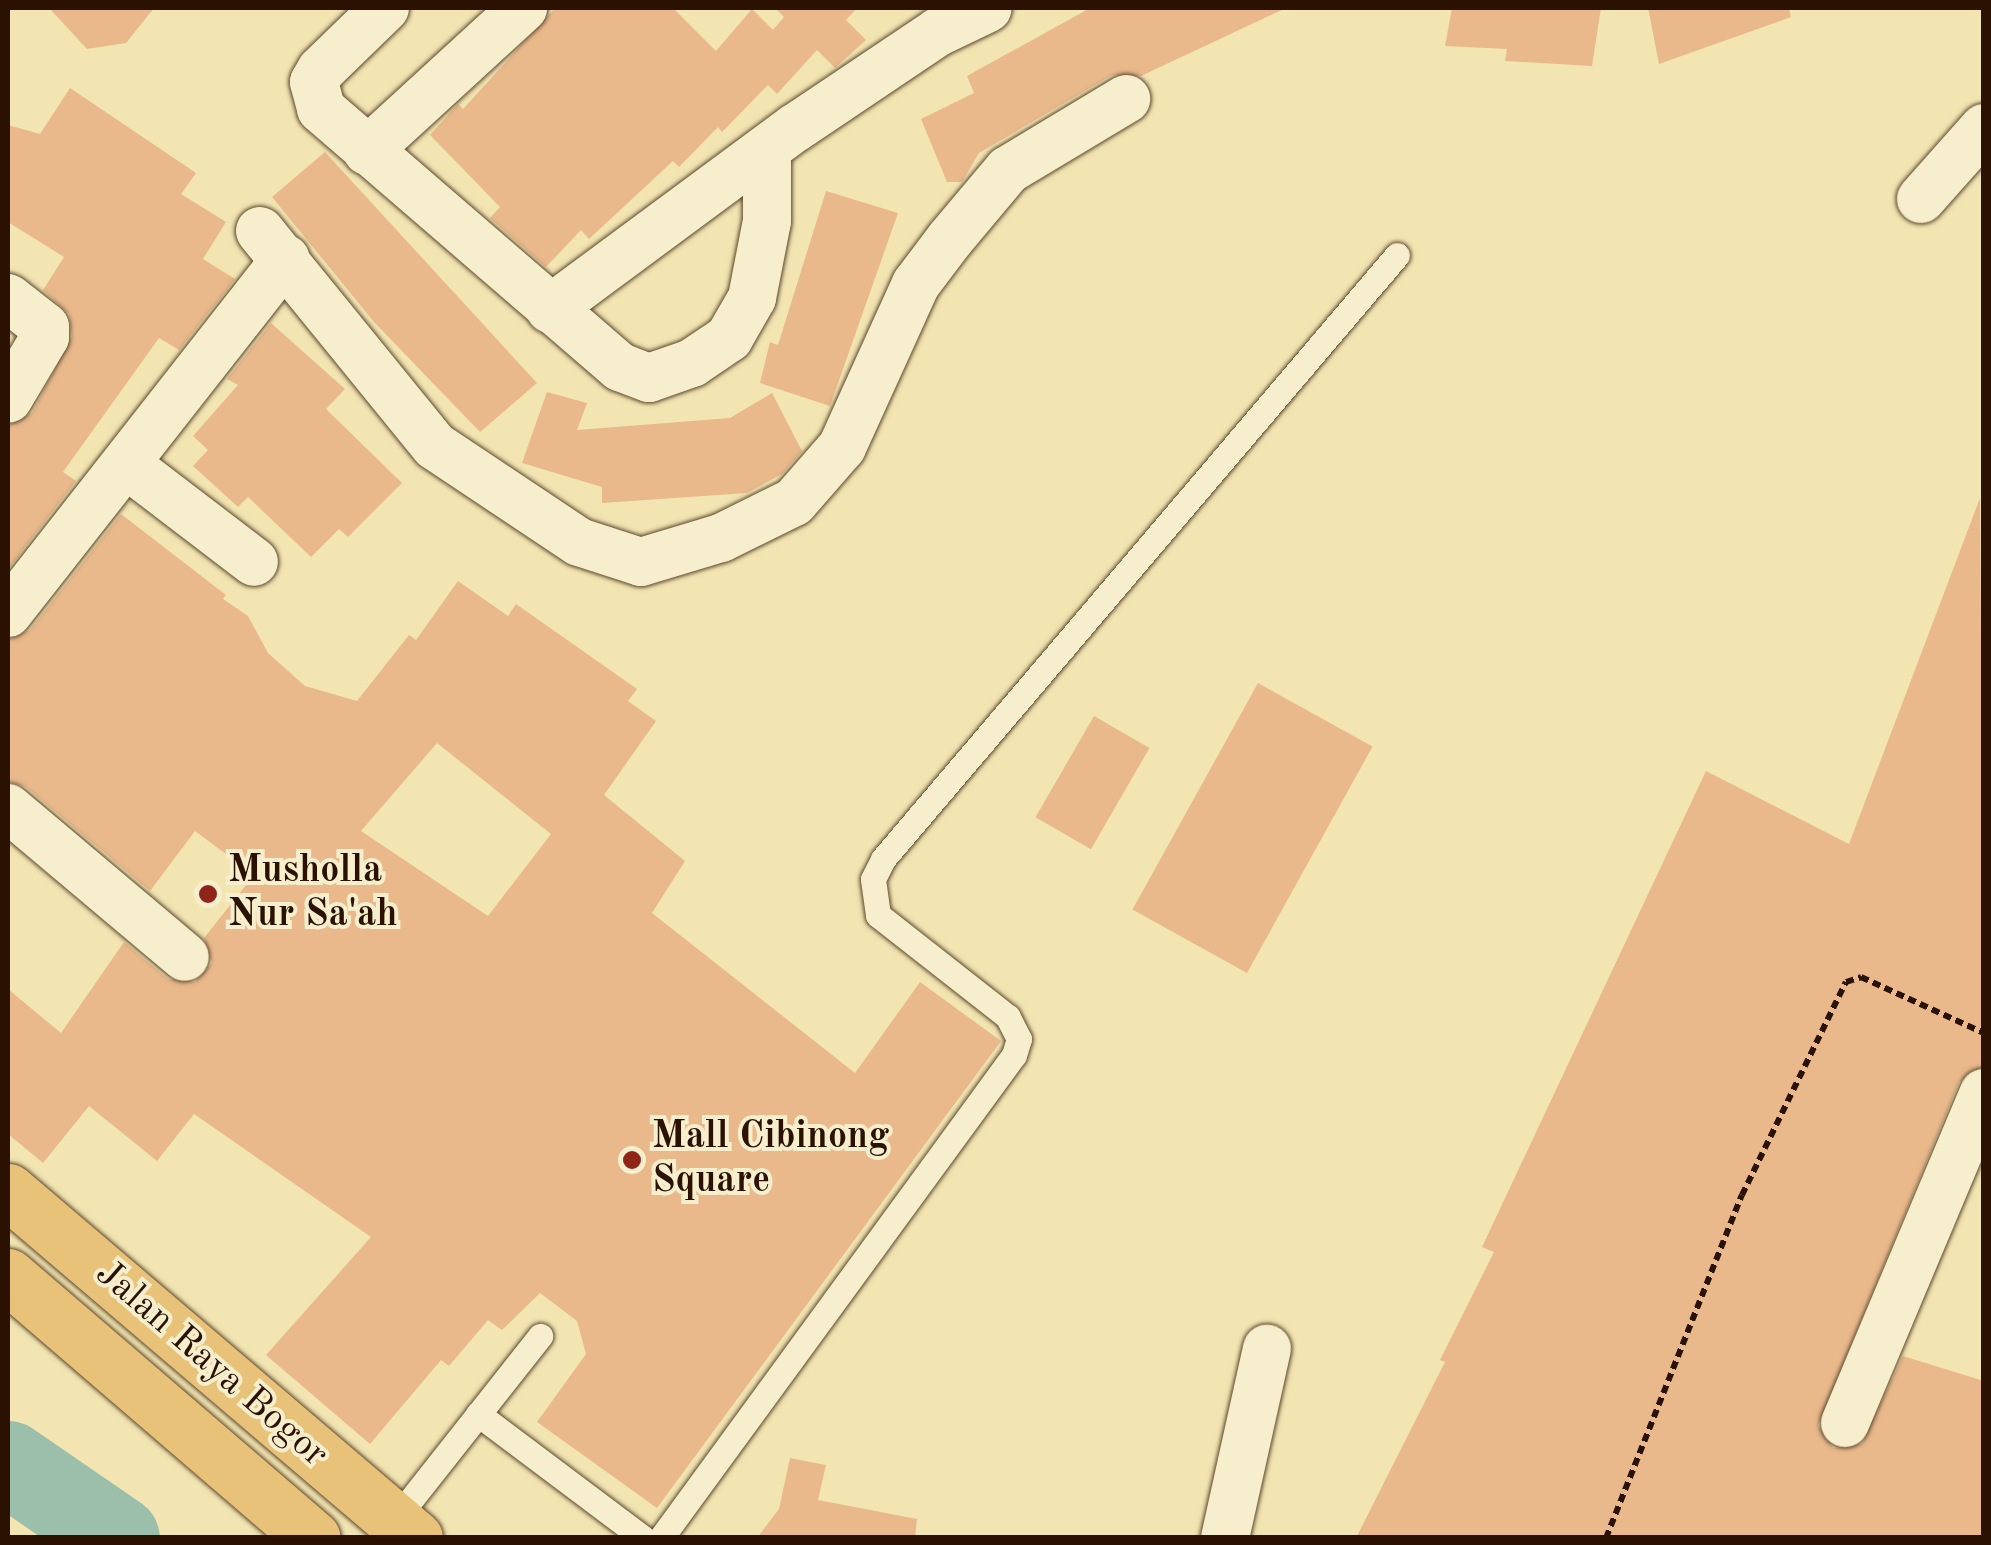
<!DOCTYPE html>
<html>
<head>
<meta charset="utf-8">
<style>
	body { margin:0 }
	#map { position:relative; width:1991px; height:1545px; overflow:hidden; background:#f2e5b2; font-family:"Old Standard TT",serif }
	div>[style] { position:absolute }
	.river>* { height:85px; margin:-42.5px; padding:0 42.5px; transform-origin:42.5px; border-radius:42.5px; background:#9bbfaa }
	.building>* { inset:0; background:#e9b98c; transform-origin:0 0 }
	.path>* { height:6px; margin-top:-3px; transform-origin:0; background:repeating-linear-gradient(90deg,#2b1200 0 8px,transparent 0 13px) }
	.roads { filter:drop-shadow(0 0 2px #5d472c) drop-shadow(0 0 2px #5d472c) }
	.lane>* { height:25px; margin:-12.5px; padding:0 12.5px; transform-origin:12.5px; border-radius:12.5px; background:#f7eecd }
	.street>* { height:48px; margin:-24px; padding:0 24px; transform-origin:24px; border-radius:24px; background:#f7eecd }
	.highway>* { height:55px; margin:-27.5px; padding:0 27.5px; transform-origin:27.5px; border-radius:27.5px; background:#e9c279 }
	.dots>* { width:28px; height:28px; translate:-50% -50%; box-sizing:border-box; border:5px solid #f7eecd; border-radius:50% }
	span { translate:-50% -50%; white-space:nowrap; text-align:center; line-height:1.15; -webkit-text-stroke:8px #f7eecd; paint-order:stroke }
	.poi-label { font-size:38px; color:#2b1200; font-weight:700 }
	.left { translate:0 -50%; text-align:left }
	.street-label { font-size:38px; color:#2b1200 }
	.frame { position:absolute; inset:0; border:10px solid #2b1200; pointer-events:none }
</style>
</head>
<body>
<div id="map">
	<div class="river">
		<div style="left:8px;top:1463px;width:132px;rotate:34.5deg"></div>
	</div>
	<div class="building">
		<div style="clip-path:polygon(49px 8px,154px 8px,126px 43px,87px 49px)"></div>
		<div style="clip-path:polygon(555px 8px,673px 8px,716px 51px,752px 9px,773px 30px,784px 17px,775px 8px,857px 8px,846px 20px,866px 40px,835px 68px,817px 50px,777px 94px,768px 85px,722px 132px,718px 127px,679px 167px,673px 161px,589px 239px,581px 230px,546px 267px,490px 218px,500px 207px,430px 135px,458px 104px,463px 109px)"></div>
		<div style="clip-path:polygon(1090px 8px,1286px 8px,1141px 76px,1112px 75px,979px 153px,962px 182px,947px 182px,921px 119px,974px 93px,967px 76px)"></div>
		<div style="clip-path:polygon(1452px 8px,1601px 8px,1592px 66px,1505px 61px,1507px 49px,1445px 46px)"></div>
		<div style="clip-path:polygon(1648px 8px,1789px 8px,1791px 17px,1659px 64px)"></div>
		<div style="clip-path:polygon(70px 88px,196px 173px,181px 194px,226px 222px,203px 259px,235px 279px,179px 350px,159px 338px,63px 472px,76px 481px,8px 569px,8px 426px,32px 413px,72px 337px,69px 314px,43px 290px,64px 257px,8px 222px,8px 125px,40px 134px)"></div>
		<div style="clip-path:polygon(325px 152px,537px 383px,480px 432px,374px 322px,272px 197px)"></div>
		<div style="clip-path:polygon(826px 191px,898px 213px,830px 406px,760px 383px,770px 342px,778px 345px)"></div>
		<div style="clip-path:polygon(271px 323px,345px 389px,326px 409px,402px 483px,348px 537px,339px 529px,311px 557px,248px 497px,238px 507px,193px 466px,208px 450px,193px 436px,238px 385px,227px 379px)"></div>
		<div style="clip-path:polygon(547px 392px,587px 403px,577px 430px,730px 418px,772px 393px,802px 451px,782px 474px,747px 493px,602px 503px,602px 487px,522px 463px)"></div>
		<div style="clip-path:polygon(1980px 498px,1984px 1066px,1959px 1082px,1818px 1425px,1833px 1448px,1862px 1444px,1903px 1356px,1984px 1381px,1984px 1538px,1356px 1538px,1445px 1362px,1440px 1360px,1494px 1252px,1482px 1247px,1706px 771px,1849px 844px)"></div>
		<div style="clip-path:polygon(evenodd,121px 514px,226px 595px,223px 599px,248px 616px,268px 653px,305px 686px,357px 701px,409px 635px,416px 640px,458px 581px,508px 616px,516px 604px,637px 689px,628px 701px,656px 721px,604px 795px,685px 861px,652px 913px,855px 1073px,920px 982px,1001px 1041px,657px 1508px,537px 1422px,586px 1354px,577px 1321px,540px 1293px,502px 1330px,488px 1320px,449px 1366px,441px 1360px,370px 1444px,266px 1355px,371px 1237px,194px 1114px,157px 1161px,89px 1106px,43px 1163px,8px 1134px,8px 989px,61px 1033px,124px 942px,168px 979px,195px 982px,212px 963px,204px 938px,254px 875px,195px 831px,150px 891px,26px 787px,8px 781px,8px 640px,30px 630px,121px 514px,437px 743px,551px 834px,488px 916px,361px 831px,437px 743px)"></div>
		<div style="left:1258px;top:683px;width:131px;height:259px;rotate:29deg"></div>
		<div style="left:1094px;top:716px;width:64px;height:117px;rotate:30deg"></div>
		<div style="clip-path:polygon(790px 1458px,826px 1465px,818px 1500px,917px 1519px,915px 1538px,757px 1538px,779px 1509px)"></div>
	</div>
	<div class="path">
		<div style="left:1606px;top:1538px;width:369px;rotate:-68.4deg"></div>
		<div style="left:1742px;top:1195px;width:237px;rotate:-64deg"></div>
		<div style="left:1846px;top:982px;width:16px;rotate:-18deg"></div>
		<div style="left:1861px;top:977px;width:135px;rotate:24.5deg"></div>
	</div>
	<div class="roads">
		<div class="lane">
			<div style="left:478px;top:1414px;width:206px;rotate:36.9deg"></div>
			<div style="left:394px;top:1521px;width:236px;rotate:-51.7deg"></div>
			<div style="left:661px;top:1538px;width:598px;rotate:-53.84deg"></div>
			<div style="left:1014px;top:1055px;width:17px;rotate:-73deg"></div>
			<div style="left:1019px;top:1039px;width:25px;rotate:-117deg"></div>
			<div style="left:1008px;top:1017px;width:165px;rotate:-141.9deg"></div>
			<div style="left:878px;top:915px;width:36px;rotate:-98deg"></div>
			<div style="left:873px;top:879px;width:22px;rotate:-63deg"></div>
			<div style="left:883px;top:859px;width:793px;rotate:-49.6deg"></div>
		</div>
		<div class="street">
			<div style="left:385px;top:8px;width:89px;rotate:135.9deg"></div>
			<div style="left:321px;top:70px;width:14px;rotate:120deg"></div>
			<div style="left:314px;top:82px;width:28px;rotate:75deg"></div>
			<div style="left:321px;top:109px;width:395px;rotate:40.8deg"></div>
			<div style="left:620px;top:367px;width:31px;rotate:21deg"></div>
			<div style="left:649px;top:378px;width:46px;rotate:-19.2deg"></div>
			<div style="left:692px;top:363px;width:45px;rotate:-34deg"></div>
			<div style="left:729px;top:338px;width:46px;rotate:-60.1deg"></div>
			<div style="left:752px;top:298px;width:78px;rotate:-79deg"></div>
			<div style="left:767px;top:221px;width:69px;rotate:-90deg"></div>
			<div style="left:367px;top:151px;width:212px;rotate:-42.5deg"></div>
			<div style="left:1921px;top:199px;width:95px;rotate:-48.4deg"></div>
			<div style="left:260px;top:231px;width:277px;rotate:50.9deg"></div>
			<div style="left:435px;top:446px;width:173px;rotate:33.7deg"></div>
			<div style="left:579px;top:542px;width:65px;rotate:17.9deg"></div>
			<div style="left:641px;top:562px;width:84px;rotate:-16.7deg"></div>
			<div style="left:721px;top:538px;width:81px;rotate:-26.3deg"></div>
			<div style="left:794px;top:502px;width:73px;rotate:-48.9deg"></div>
			<div style="left:842px;top:447px;width:179px;rotate:-65.6deg"></div>
			<div style="left:916px;top:284px;width:56px;rotate:-52.9deg"></div>
			<div style="left:950px;top:239px;width:90px;rotate:-50deg"></div>
			<div style="left:1008px;top:170px;width:138px;rotate:-31deg"></div>
			<div style="left:8px;top:298px;width:47px;rotate:38.1deg"></div>
			<div style="left:45px;top:327px;width:10px;rotate:90deg"></div>
			<div style="left:45px;top:337px;width:72px;rotate:120.8deg"></div>
			<div style="left:550px;top:309px;width:305px;rotate:-36.5deg"></div>
			<div style="left:795px;top:128px;width:172px;rotate:-33.9deg"></div>
			<div style="left:938px;top:32px;width:55px;rotate:-25.6deg"></div>
			<div style="left:126px;top:464px;width:161px;rotate:37.4deg"></div>
			<div style="left:8px;top:613px;width:450px;rotate:-51.9deg"></div>
			<div style="left:8px;top:808px;width:231px;rotate:40.1deg"></div>
			<div style="left:1845px;top:1423px;width:358px;rotate:-67.2deg"></div>
			<div style="left:1225px;top:1538px;width:194px;rotate:-77.5deg"></div>
		</div>
		<div class="highway">
			<div style="left:8px;top:1191px;width:535px;rotate:40.45deg"></div>
			<div style="left:8px;top:1276px;width:402px;rotate:40.7deg"></div>
		</div>
	</div>
	<div class="dots">
		<div style="left:208px;top:894px;background:#8f2418"></div>
		<div style="left:632px;top:1160px;background:#8f2418"></div>
	</div>
	<div class="poi-label">
		<span class="left" style="left:228px;top:894px">Musholla<br>Nur Sa'ah</span>
		<span class="left" style="left:652px;top:1160px">Mall Cibinong<br>Square</span>
	</div>
	<div class="street-label">
		<span style="left:211px;top:1365px;rotate:41deg">Jalan Raya Bogor</span>
	</div>
	<div class="frame"></div>
</div>
</body>
</html>
